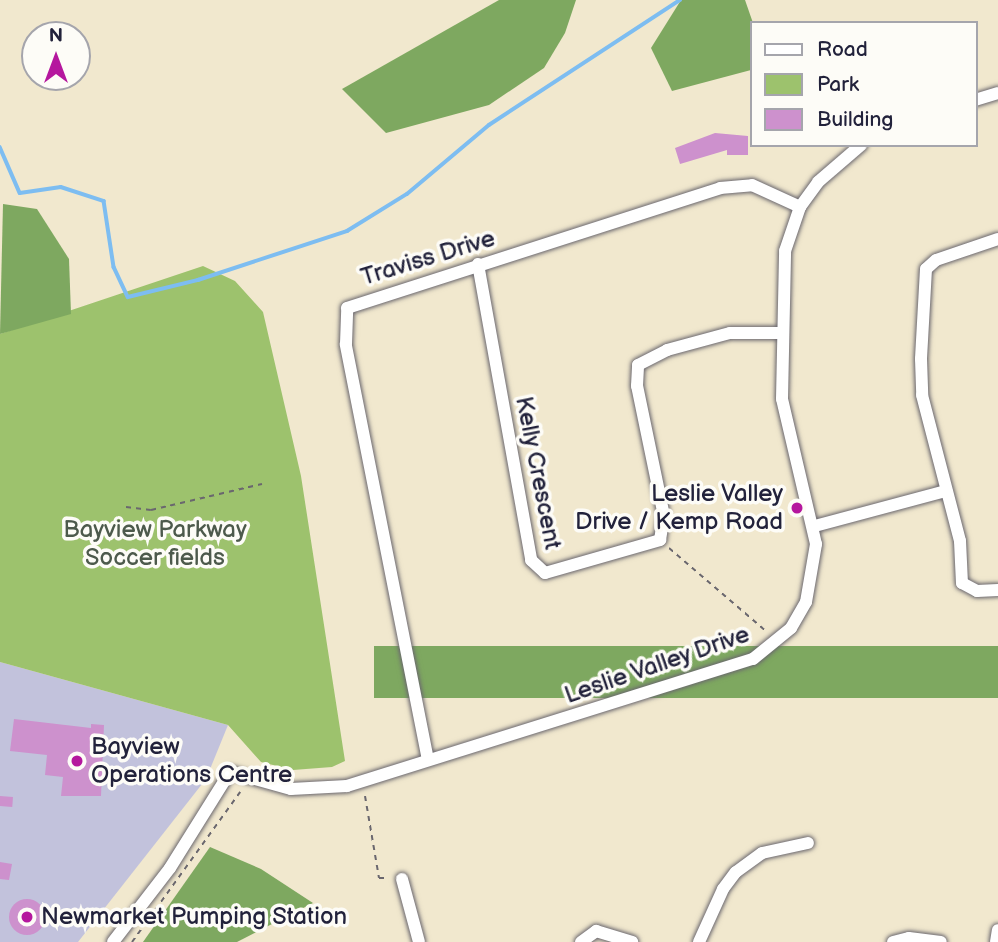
<!DOCTYPE html>
<html>
<head>
<meta charset="utf-8">
<style>
	body { margin:0 }
	#map { position:relative; width:998px; height:942px; overflow:hidden; background:#f1e8ce; font-family:"Balsamiq Sans",sans-serif }
	div>[style] { position:absolute }
	.industrial>* { inset:0; background:#c2c2dc }
	.green>* { inset:0; background:#9dc26d }
	.forest>* { inset:0; background:#7ea860; transform-origin:0 0 }
	.stream>* { height:3.5px; margin:-1.75px; padding:0 1.75px; transform-origin:1.75px; border-radius:1.75px; background:#7dbdf1 }
	.building>* { inset:0; background:#cd91cd; transform-origin:0 0 }
	.round { border-radius:50% }
	.path>* { height:2px; margin-top:-1px; transform-origin:0; background:repeating-linear-gradient(90deg,#6a676e 0 5px,transparent 0 10px) }
	.roads { filter:drop-shadow(0 0 2px #6a676e) drop-shadow(0 0 2px #6a676e) }
	.minor>* { height:12px; margin:-6px; padding:0 6px; transform-origin:6px; border-radius:6px; background:#fff }
	.dots>* { width:19px; height:19px; translate:-50% -50%; box-sizing:border-box; border:4px solid #fdfcf7; border-radius:50% }
	span { translate:-50% -50%; white-space:nowrap; text-align:center; line-height:1.15; -webkit-text-stroke:7px #fdfcf7; paint-order:stroke }
	.street-label { font-size:24px; color:#22223b }
	.poi-label { font-size:24px; color:#22223b }
	.right { translate:-100% -50%; text-align:right }
	.left { translate:0 -50%; text-align:left }
	.park-label { font-size:24px; color:#4d5a4c }
	.legend { position:absolute; left:750px; top:21px; width:228px; height:126px; box-sizing:border-box; background:#fdfcf7; border:2px solid #a5a5ac; margin:0; padding:9px 12px; list-style:none; font-size:21px; color:#22223b }
	.legend li { display:flex; align-items:center; gap:14px; height:35px }
	.legend b { width:35px; border:2px solid #a5a5ac }
	.north { position:absolute; left:21px; top:21px; width:70px; height:70px; box-sizing:border-box; background:#fdfcf7; border:2px solid #a5a5ac; border-radius:50%; rotate:0deg; font-size:19px; font-weight:700; line-height:28px; text-align:center; color:#22223b }
	.north::after { content:''; display:block; margin:auto; width:24px; height:32px; background:#b5179e; clip-path:polygon(50% 0,100% 100%,50% 72%,0 100%) }
</style>
</head>
<body>
<div id="map">
	<div class="industrial">
		<div style="clip-path:polygon(0 662px,228px 725px,206px 779px,78px 942px,0 942px)"></div>
	</div>
	<div class="green">
		<div style="clip-path:polygon(203px 266px,235px 281px,263px 312px,301px 476px,345px 761px,332px 767px,293px 770px,261px 762px,228px 725px,0 662px,0 334px)"></div>
	</div>
	<div class="forest">
		<div style="clip-path:polygon(499px 0,576px 0,565px 33px,544px 68px,489px 105px,386px 133px,342px 89px)"></div>
		<div style="clip-path:polygon(681px 0,745px 0,753px 23px,751px 70px,672px 91px,651px 48px)"></div>
		<div style="clip-path:polygon(3px 204px,37px 209px,69px 259px,71px 314px,0 334px)"></div>
		<div style="left:998px;top:646px;width:52px;height:624px;rotate:90deg"></div>
		<div style="clip-path:polygon(210px 847px,261px 869px,313px 903px,237px 942px,143px 942px)"></div>
	</div>
	<div class="stream">
		<div style="left:0;top:147px;width:50px;rotate:66.5deg"></div>
		<div style="left:20px;top:193px;width:41px;rotate:-8.3deg"></div>
		<div style="left:61px;top:187px;width:45px;rotate:18deg"></div>
		<div style="left:104px;top:201px;width:67px;rotate:81.4deg"></div>
		<div style="left:114px;top:267px;width:33px;rotate:65deg"></div>
		<div style="left:128px;top:297px;width:72px;rotate:-13.7deg"></div>
		<div style="left:198px;top:280px;width:157px;rotate:-18.2deg"></div>
		<div style="left:347px;top:231px;width:70px;rotate:-31.7deg"></div>
		<div style="left:407px;top:194px;width:107px;rotate:-40.1deg"></div>
		<div style="left:489px;top:125px;width:228px;rotate:-33.2deg"></div>
	</div>
	<div class="building">
		<div style="clip-path:polygon(715px 133px,748px 136px,748px 155px,727px 155px,727px 150px,680px 164px,675px 148px)"></div>
		<div style="clip-path:polygon(14px 719px,91px 728px,91px 724px,104px 725px,101px 796px,61px 796px,63px 777px,45px 775px,47px 755px,10px 751px)"></div>
		<div style="left:0;top:796px;width:13px;height:10px;rotate:4deg"></div>
		<div style="clip-path:polygon(0 862px,12px 864px,9px 880px,0 879px)"></div>
		<div class="round" style="left:9px;top:899px;width:36px;height:36px"></div>
	</div>
	<div class="path">
		<div style="left:126px;top:507px;width:25px;rotate:7deg"></div>
		<div style="left:151px;top:510px;width:114px;rotate:-13.2deg"></div>
		<div style="left:669px;top:548px;width:129px;rotate:40.6deg"></div>
		<div style="left:365px;top:796px;width:83px;rotate:80.3deg"></div>
		<div style="left:379px;top:878px;width:10px"></div>
		<div style="left:132px;top:942px;width:185px;rotate:-54.2deg"></div>
	</div>
	<div class="roads">
		<div class="minor">
			<div style="left:975px;top:100px;width:24px;rotate:-17deg"></div>
			<div style="left:998px;top:239px;width:65px;rotate:161.3deg"></div>
			<div style="left:936px;top:260px;width:13px;rotate:138deg"></div>
			<div style="left:926px;top:269px;width:90px;rotate:93.2deg"></div>
			<div style="left:921px;top:359px;width:36px;rotate:88deg"></div>
			<div style="left:922px;top:395px;width:151px;rotate:75.4deg"></div>
			<div style="left:960px;top:541px;width:42px;rotate:87.3deg"></div>
			<div style="left:962px;top:583px;width:17px;rotate:28deg"></div>
			<div style="left:977px;top:591px;width:21px;rotate:-3deg"></div>
			<div style="left:478px;top:264px;width:301px;rotate:79.8deg"></div>
			<div style="left:531px;top:560px;width:19px;rotate:43deg"></div>
			<div style="left:545px;top:573px;width:120px;rotate:-16deg"></div>
			<div style="left:660px;top:540px;width:24px;rotate:-81deg"></div>
			<div style="left:664px;top:516px;width:133px;rotate:-101.7deg"></div>
			<div style="left:637px;top:386px;width:21px;rotate:-87deg"></div>
			<div style="left:638px;top:365px;width:33px;rotate:-27deg"></div>
			<div style="left:667px;top:350px;width:65px;rotate:-15.1deg"></div>
			<div style="left:730px;top:333px;width:50px"></div>
			<div style="left:815px;top:526px;width:136px;rotate:-15deg"></div>
			<div style="left:428px;top:760px;width:424px;rotate:-101.2deg"></div>
			<div style="left:346px;top:344px;width:36px;rotate:-88deg"></div>
			<div style="left:347px;top:308px;width:392px;rotate:-17.8deg"></div>
			<div style="left:720px;top:188px;width:32px;rotate:-5deg"></div>
			<div style="left:752px;top:185px;width:53px;rotate:24.6deg"></div>
			<div style="left:402px;top:879px;width:65px;rotate:74.9deg"></div>
			<div style="left:113px;top:942px;width:93px;rotate:-52.4deg"></div>
			<div style="left:170px;top:868px;width:113px;rotate:-58deg"></div>
			<div style="left:230px;top:772px;width:63px;rotate:15.6deg"></div>
			<div style="left:291px;top:789px;width:56px;rotate:-3.1deg"></div>
			<div style="left:347px;top:786px;width:425px;rotate:-17.4deg"></div>
			<div style="left:753px;top:659px;width:49px;rotate:-39.2deg"></div>
			<div style="left:791px;top:628px;width:30px;rotate:-60deg"></div>
			<div style="left:806px;top:602px;width:59px;rotate:-80.2deg"></div>
			<div style="left:816px;top:544px;width:149px;rotate:-103.2deg"></div>
			<div style="left:782px;top:399px;width:148px;rotate:-88.8deg"></div>
			<div style="left:785px;top:251px;width:46px;rotate:-71.2deg"></div>
			<div style="left:800px;top:207px;width:31px;rotate:-54deg"></div>
			<div style="left:818px;top:182px;width:57px;rotate:-40.7deg"></div>
			<div style="left:581px;top:942px;width:19px;rotate:-36deg"></div>
			<div style="left:596px;top:931px;width:38px;rotate:17deg"></div>
			<div style="left:699px;top:942px;width:58px;rotate:-65.6deg"></div>
			<div style="left:723px;top:889px;width:21px;rotate:-53deg"></div>
			<div style="left:736px;top:872px;width:32px;rotate:-36deg"></div>
			<div style="left:762px;top:853px;width:47px;rotate:-12.3deg"></div>
			<div style="left:893px;top:942px;width:16px;rotate:-14deg"></div>
			<div style="left:909px;top:938px;width:32px;rotate:7deg"></div>
			<div style="left:996px;top:942px;width:12px;rotate:-81deg"></div>
		</div>
	</div>
	<div class="dots">
		<div style="left:797px;top:508px;background:#b5179e"></div>
		<div style="left:77px;top:761px;background:#b5179e"></div>
		<div style="left:27px;top:917px;background:#b5179e"></div>
	</div>
	<div class="street-label">
		<span style="left:428px;top:258px;rotate:-17deg">Traviss Drive</span>
		<span style="left:538px;top:473px;rotate:79deg">Kelly Crescent</span>
		<span style="left:657px;top:665px;rotate:-19deg">Leslie Valley Drive</span>
	</div>
	<div class="poi-label">
		<span class="right" style="left:783px;top:508px">Leslie Valley<br>Drive / Kemp Road</span>
		<span class="left" style="left:91px;top:761px">Bayview<br>Operations Centre</span>
		<span class="left" style="left:41px;top:917px">Newmarket Pumping Station</span>
	</div>
	<div class="park-label">
		<span style="left:155px;top:544px">Bayview Parkway<br>Soccer fields</span>
	</div>
	<ul class="legend">
	<li><b style="height:9px;background:#fff"></b>Road</li>
	<li><b style="height:19px;background:#9dc26d"></b>Park</li>
	<li><b style="height:19px;background:#cd91cd"></b>Building</li>
	</ul>
	<div class="north">N</div>
</div>
</body>
</html>
